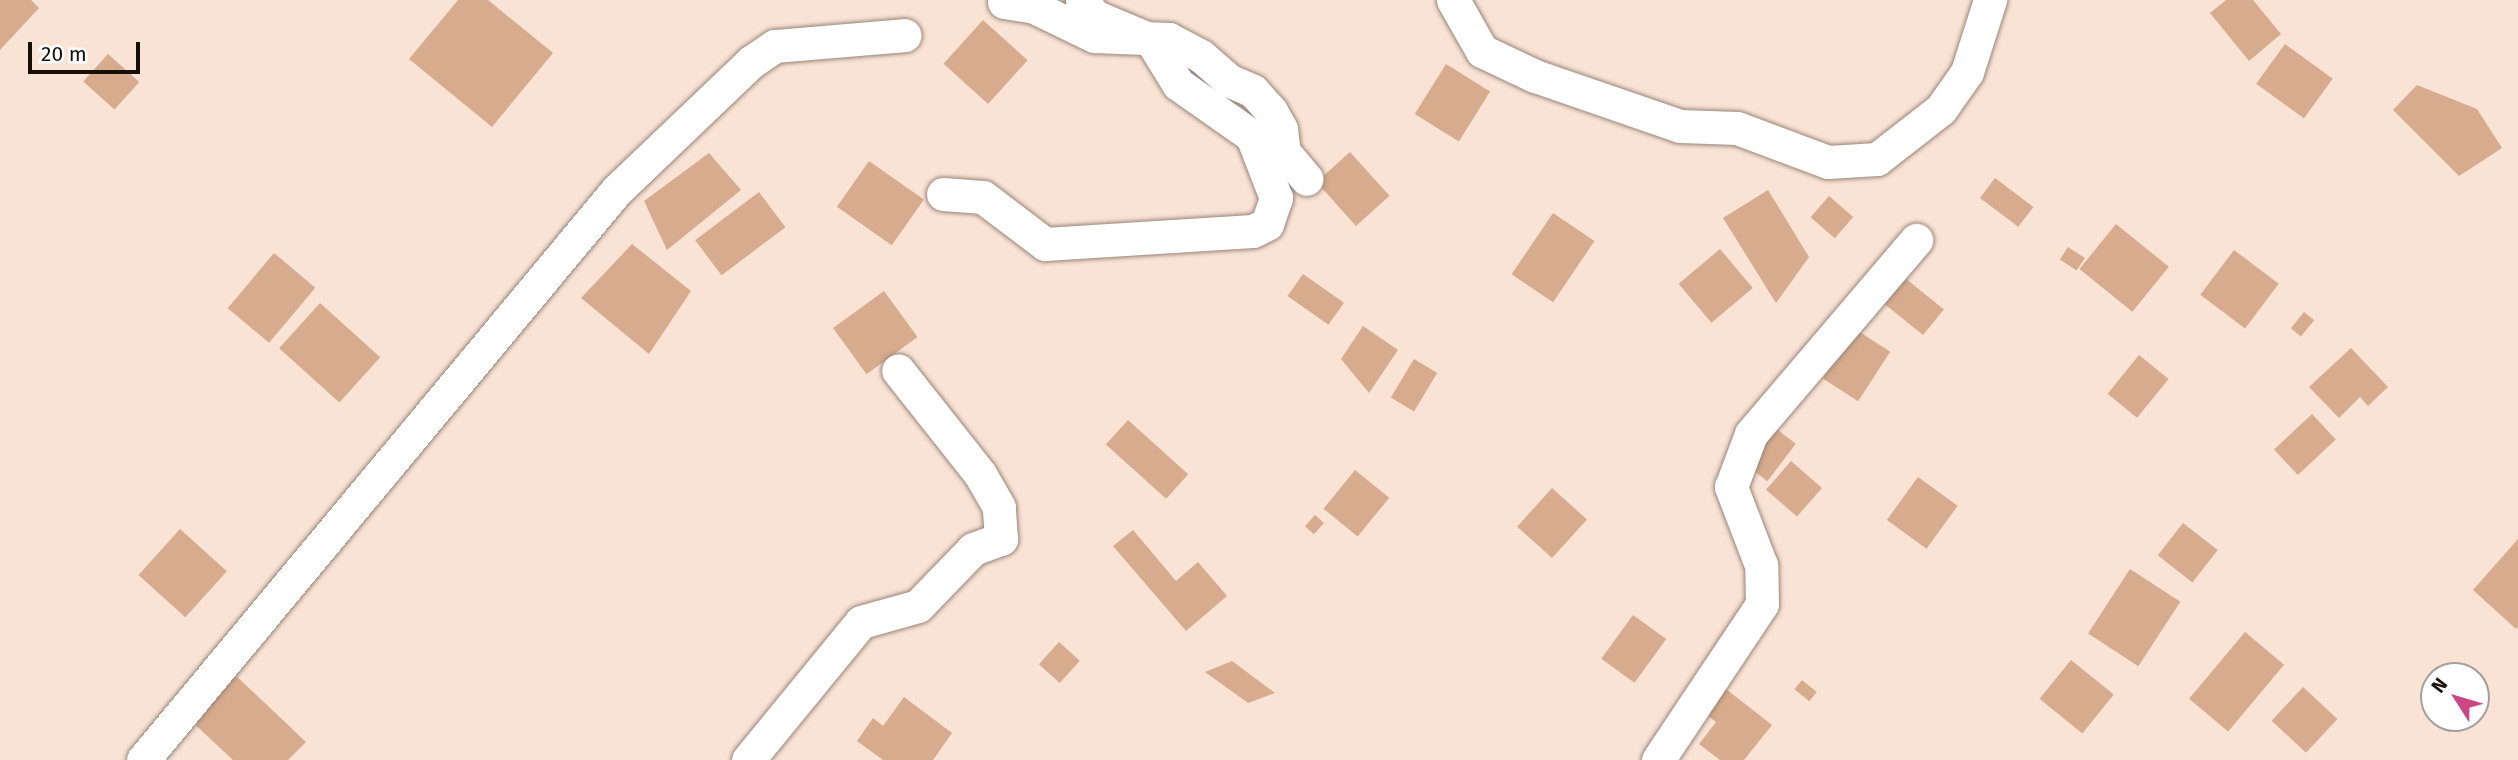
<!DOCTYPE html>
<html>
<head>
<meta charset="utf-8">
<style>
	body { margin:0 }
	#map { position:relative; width:2518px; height:760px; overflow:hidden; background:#f9e3d5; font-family:"Fira Sans",sans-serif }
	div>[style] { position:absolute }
	.building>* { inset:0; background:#d7ab8d; transform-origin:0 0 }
	.roads { filter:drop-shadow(0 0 2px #998578) drop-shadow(0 0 2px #998578) }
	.minor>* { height:33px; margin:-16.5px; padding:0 16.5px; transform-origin:16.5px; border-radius:16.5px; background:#fff }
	span { translate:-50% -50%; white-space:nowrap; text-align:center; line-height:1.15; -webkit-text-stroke:7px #fff; paint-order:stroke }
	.north { position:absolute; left:2420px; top:662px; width:70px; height:70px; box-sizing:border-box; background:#fff; border:2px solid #a29f9d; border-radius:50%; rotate:307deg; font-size:19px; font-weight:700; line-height:28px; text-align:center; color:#160f0a }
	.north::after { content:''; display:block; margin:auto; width:24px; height:32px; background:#cd4582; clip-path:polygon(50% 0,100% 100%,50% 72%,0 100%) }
	.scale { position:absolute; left:28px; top:42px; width:112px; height:32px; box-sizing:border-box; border:4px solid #160f0a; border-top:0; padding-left:9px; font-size:21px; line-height:24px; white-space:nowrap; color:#160f0a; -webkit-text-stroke:5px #fff; paint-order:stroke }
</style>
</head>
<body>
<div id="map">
	<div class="building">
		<div style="clip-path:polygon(0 0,31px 0,39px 8px,0 50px)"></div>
		<div style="clip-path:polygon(458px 0,488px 0,553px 53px,492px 127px,409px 59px)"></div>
		<div style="clip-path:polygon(2226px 0,2253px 0,2281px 34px,2249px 61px,2210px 13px)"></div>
		<div style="left:983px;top:20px;width:60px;height:59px;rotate:42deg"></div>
		<div style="left:2285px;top:44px;width:59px;height:49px;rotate:36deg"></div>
		<div style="left:108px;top:54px;width:42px;height:37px;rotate:42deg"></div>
		<div style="left:1446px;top:64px;width:52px;height:59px;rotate:32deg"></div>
		<div style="clip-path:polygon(2417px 85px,2477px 109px,2502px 148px,2459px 176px,2393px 110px)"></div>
		<div style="left:1350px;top:152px;width:59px;height:45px;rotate:48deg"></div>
		<div style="clip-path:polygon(709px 153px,741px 190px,667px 250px,644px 201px)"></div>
		<div style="left:869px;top:161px;width:67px;height:56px;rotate:35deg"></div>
		<div style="left:1995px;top:178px;width:48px;height:25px;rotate:37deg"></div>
		<div style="clip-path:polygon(1768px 190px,1809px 257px,1776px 303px,1723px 218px)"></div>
		<div style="left:759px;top:192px;width:44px;height:80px;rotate:53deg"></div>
		<div style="left:1829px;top:196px;width:32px;height:28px;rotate:41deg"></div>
		<div style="left:1553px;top:213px;width:50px;height:74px;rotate:34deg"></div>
		<div style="left:2116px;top:224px;width:68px;height:58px;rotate:39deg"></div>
		<div style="clip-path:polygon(632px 244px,691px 291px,649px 354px,581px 298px)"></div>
		<div style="left:2068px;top:247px;width:20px;height:15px;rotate:33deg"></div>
		<div style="left:1720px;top:249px;width:51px;height:54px;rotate:50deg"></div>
		<div style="left:2234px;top:250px;width:56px;height:56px;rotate:37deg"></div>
		<div style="left:274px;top:253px;width:54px;height:72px;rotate:40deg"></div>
		<div style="left:1303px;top:274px;width:50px;height:27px;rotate:35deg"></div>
		<div style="left:1905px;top:278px;width:50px;height:33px;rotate:39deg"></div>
		<div style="left:884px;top:291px;width:57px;height:63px;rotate:54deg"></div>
		<div style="left:320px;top:303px;width:81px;height:61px;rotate:42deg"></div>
		<div style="left:2304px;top:312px;width:13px;height:21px;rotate:39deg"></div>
		<div style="clip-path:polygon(1363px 326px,1398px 350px,1369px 393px,1341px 359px)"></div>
		<div style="left:1855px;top:329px;width:42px;height:59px;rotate:33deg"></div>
		<div style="clip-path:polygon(2351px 348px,2388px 387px,2368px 406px,2360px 397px,2339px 418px,2309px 387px)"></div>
		<div style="left:2139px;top:355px;width:38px;height:50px;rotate:39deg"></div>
		<div style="left:1414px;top:359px;width:27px;height:45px;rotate:31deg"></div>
		<div style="left:2312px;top:414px;width:35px;height:52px;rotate:47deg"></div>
		<div style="left:1128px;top:420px;width:81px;height:33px;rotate:42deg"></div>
		<div style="left:1775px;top:428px;width:26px;height:47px;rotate:37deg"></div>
		<div style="left:1791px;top:461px;width:41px;height:38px;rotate:41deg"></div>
		<div style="left:1355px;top:470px;width:44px;height:50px;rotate:39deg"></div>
		<div style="left:1918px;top:477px;width:49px;height:53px;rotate:36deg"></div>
		<div style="left:1552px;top:488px;width:47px;height:52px;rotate:42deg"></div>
		<div style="left:1315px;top:515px;width:12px;height:15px;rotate:42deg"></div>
		<div style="left:2183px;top:523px;width:44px;height:41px;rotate:38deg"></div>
		<div style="left:180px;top:529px;width:63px;height:62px;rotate:42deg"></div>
		<div style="clip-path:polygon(1133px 530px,1176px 581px,1198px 562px,1227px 596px,1186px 631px,1113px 546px)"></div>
		<div style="clip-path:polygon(2518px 539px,2518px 627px,2516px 629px,2473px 590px)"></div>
		<div style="left:2130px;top:569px;width:60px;height:77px;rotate:33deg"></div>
		<div style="left:1633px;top:615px;width:41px;height:54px;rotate:36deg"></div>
		<div style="left:2245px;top:632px;width:51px;height:87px;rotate:40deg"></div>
		<div style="left:1059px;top:642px;width:28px;height:30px;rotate:42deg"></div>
		<div style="left:2071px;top:660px;width:55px;height:50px;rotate:39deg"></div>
		<div style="clip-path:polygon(1232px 661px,1275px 693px,1248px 703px,1205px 672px)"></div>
		<div style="clip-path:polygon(233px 673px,306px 742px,288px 760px,233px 760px,189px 719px)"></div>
		<div style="left:1802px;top:680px;width:19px;height:12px;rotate:39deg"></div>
		<div style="left:2303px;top:687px;width:47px;height:46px;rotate:43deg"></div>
		<div style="clip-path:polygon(1726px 689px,1772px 725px,1744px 760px,1720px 760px,1699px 744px,1716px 722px,1706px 714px)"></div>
		<div style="clip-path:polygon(904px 697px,952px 733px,933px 760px,883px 760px,857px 741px,873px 718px,883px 726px)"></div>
	</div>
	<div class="roads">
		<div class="minor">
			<div style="left:1453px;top:0;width:59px;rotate:60.4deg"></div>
			<div style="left:1482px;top:51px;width:59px;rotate:25.3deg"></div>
			<div style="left:1535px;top:76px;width:153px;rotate:19deg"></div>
			<div style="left:1680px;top:126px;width:57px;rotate:2deg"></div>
			<div style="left:1737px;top:128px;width:97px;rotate:20.5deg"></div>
			<div style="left:1828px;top:162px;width:49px;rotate:-3.5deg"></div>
			<div style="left:1877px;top:159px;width:81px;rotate:-38deg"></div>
			<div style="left:1941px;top:109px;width:45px;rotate:-54.9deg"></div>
			<div style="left:1967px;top:72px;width:76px;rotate:-72.3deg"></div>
			<div style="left:1004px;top:2px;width:30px;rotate:9deg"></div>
			<div style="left:1034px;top:7px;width:67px;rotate:25.8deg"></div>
			<div style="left:1094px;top:36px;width:75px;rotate:2.3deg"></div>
			<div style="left:1169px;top:39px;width:36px;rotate:28deg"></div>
			<div style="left:1201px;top:56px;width:38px;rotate:41deg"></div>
			<div style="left:1230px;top:81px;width:25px;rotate:23deg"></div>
			<div style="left:1253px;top:91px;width:27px;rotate:48deg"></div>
			<div style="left:1271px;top:111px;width:21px;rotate:61deg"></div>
			<div style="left:1281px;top:129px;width:23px;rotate:83deg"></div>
			<div style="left:1284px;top:152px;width:35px;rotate:50deg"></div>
			<div style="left:943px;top:194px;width:40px;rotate:4.3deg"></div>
			<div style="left:983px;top:197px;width:78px;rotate:37.2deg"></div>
			<div style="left:1045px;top:244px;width:208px;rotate:-3.6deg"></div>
			<div style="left:1253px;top:231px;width:16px;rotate:-27deg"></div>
			<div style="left:1267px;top:224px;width:28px;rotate:-71deg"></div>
			<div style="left:1276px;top:198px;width:66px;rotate:-111.2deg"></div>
			<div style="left:1252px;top:136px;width:90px;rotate:-144.9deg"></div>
			<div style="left:1178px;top:84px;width:52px;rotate:-121.5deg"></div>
			<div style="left:1151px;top:40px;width:62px;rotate:-157.2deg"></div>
			<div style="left:1094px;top:16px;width:20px;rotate:-127deg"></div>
			<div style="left:143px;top:760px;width:740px;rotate:-50.26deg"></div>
			<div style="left:616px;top:191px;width:187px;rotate:-43.7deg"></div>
			<div style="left:751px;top:62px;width:29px;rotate:-34deg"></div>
			<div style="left:775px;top:46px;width:130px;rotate:-4.8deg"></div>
			<div style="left:748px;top:760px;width:178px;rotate:-50.7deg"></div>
			<div style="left:861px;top:622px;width:59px;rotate:-15.7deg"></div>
			<div style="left:918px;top:606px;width:79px;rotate:-46deg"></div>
			<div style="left:973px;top:549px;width:30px;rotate:-20deg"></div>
			<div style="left:1001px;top:539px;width:32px;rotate:-94deg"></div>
			<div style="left:999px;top:507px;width:38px;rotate:-120deg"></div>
			<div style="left:980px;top:474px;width:132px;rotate:-128.3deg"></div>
			<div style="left:1658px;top:760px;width:187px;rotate:-56.3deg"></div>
			<div style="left:1762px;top:604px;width:39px;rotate:-91deg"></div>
			<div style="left:1761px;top:565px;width:84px;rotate:-111deg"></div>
			<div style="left:1731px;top:487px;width:57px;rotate:-69.3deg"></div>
			<div style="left:1751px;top:434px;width:255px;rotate:-49.6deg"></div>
		</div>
	</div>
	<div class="north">N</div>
	<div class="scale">20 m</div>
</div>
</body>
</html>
